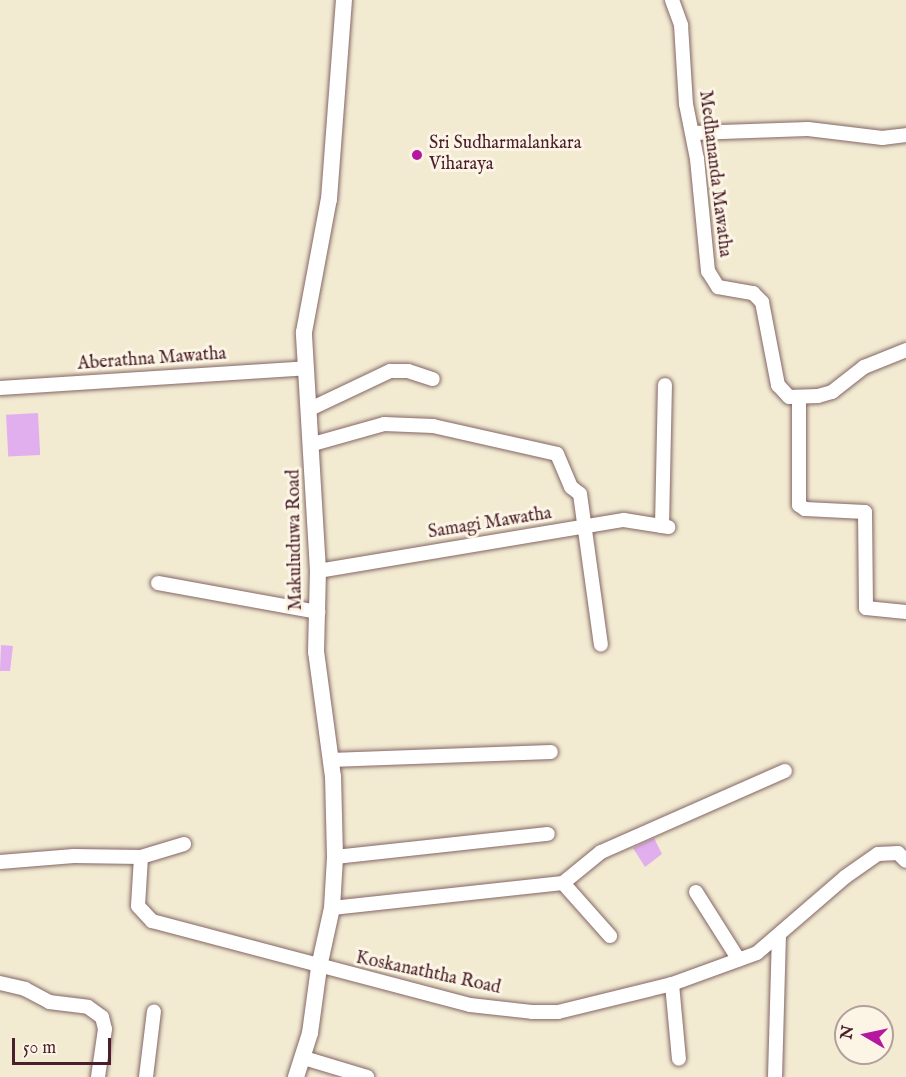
<!DOCTYPE html>
<html>
<head>
<meta charset="utf-8">
<style>
	body { margin:0 }
	#map { position:relative; width:906px; height:1077px; overflow:hidden; background:#f2ebd2; font-family:"IM FELL English",serif }
	div>[style] { position:absolute }
	.building>* { inset:0; background:#e1afed; transform-origin:0 0 }
	.roads { filter:drop-shadow(0 0 2px #856665) drop-shadow(0 0 2px #856665) }
	.minor>* { height:14px; margin:-7px; padding:0 7px; transform-origin:7px; border-radius:7px; background:#fff }
	.tertiary>* { height:16px; margin:-8px; padding:0 8px; transform-origin:8px; border-radius:8px; background:#fff }
	.dots>* { width:16px; height:16px; translate:-50% -50%; box-sizing:border-box; border:3px solid #fcf5e5; border-radius:50% }
	span { translate:-50% -50%; white-space:nowrap; text-align:center; line-height:1.15; -webkit-text-stroke:6px #fcf5e5; paint-order:stroke }
	.poi-label { font-size:18px; color:#4a1f2b }
	.left { translate:0 -50%; text-align:left }
	.street-label { font-size:18px; color:#4a1f2b }
	.north { position:absolute; left:834px; top:1005px; width:60px; height:60px; box-sizing:border-box; background:#fcf5e5; border:2px solid #b59f9b; border-radius:50%; rotate:279deg; font-size:16px; font-weight:700; line-height:24px; text-align:center; color:#4a1f2b }
	.north::after { content:''; display:block; margin:auto; width:21px; height:27px; background:#b5179e; clip-path:polygon(50% 0,100% 100%,50% 72%,0 100%) }
	.scale { position:absolute; left:12px; top:1038px; width:99px; height:27px; box-sizing:border-box; border:3px solid #4a1f2b; border-top:0; padding-left:8px; font-size:18px; line-height:21px; white-space:nowrap; color:#4a1f2b; -webkit-text-stroke:4px #fcf5e5; paint-order:stroke }
</style>
</head>
<body>
<div id="map">
	<div class="building">
		<div style="left:38px;top:413px;width:42px;height:32px;rotate:87deg"></div>
		<div style="clip-path:polygon(1px 645px,13px 646px,10px 671px,0 671px)"></div>
		<div style="clip-path:polygon(654px 838px,662px 854px,645px 867px,633px 848px)"></div>
	</div>
	<div class="roads">
		<div class="minor">
			<div style="left:672px;top:0;width:27px;rotate:70deg"></div>
			<div style="left:681px;top:25px;width:79px;rotate:86.4deg"></div>
			<div style="left:686px;top:104px;width:56px;rotate:78.7deg"></div>
			<div style="left:697px;top:159px;width:113px;rotate:84.4deg"></div>
			<div style="left:708px;top:271px;width:19px;rotate:58deg"></div>
			<div style="left:718px;top:287px;width:36px;rotate:10deg"></div>
			<div style="left:753px;top:293px;width:13px;rotate:45deg"></div>
			<div style="left:762px;top:302px;width:85px;rotate:79.1deg"></div>
			<div style="left:778px;top:385px;width:16px;rotate:47deg"></div>
			<div style="left:789px;top:397px;width:29px;rotate:-2deg"></div>
			<div style="left:818px;top:396px;width:15px;rotate:-16deg"></div>
			<div style="left:832px;top:392px;width:41px;rotate:-38deg"></div>
			<div style="left:864px;top:367px;width:45px;rotate:-22deg"></div>
			<div style="left:693px;top:133px;width:115px;rotate:-2deg"></div>
			<div style="left:808px;top:129px;width:75px;rotate:6.9deg"></div>
			<div style="left:882px;top:138px;width:24px;rotate:-7deg"></div>
			<div style="left:0;top:388px;width:307px;rotate:-3.7deg"></div>
			<div style="left:799px;top:399px;width:106px;rotate:90deg"></div>
			<div style="left:799px;top:505px;width:7px;rotate:34deg"></div>
			<div style="left:805px;top:509px;width:60px;rotate:2.9deg"></div>
			<div style="left:865px;top:512px;width:96px;rotate:89.4deg"></div>
			<div style="left:866px;top:608px;width:40px;rotate:5.7deg"></div>
			<div style="left:310px;top:409px;width:89px;rotate:-25.4deg"></div>
			<div style="left:390px;top:371px;width:18px"></div>
			<div style="left:408px;top:371px;width:26px;rotate:18deg"></div>
			<div style="left:313px;top:444px;width:74px;rotate:-15.7deg"></div>
			<div style="left:384px;top:424px;width:49px;rotate:2.3deg"></div>
			<div style="left:433px;top:426px;width:127px;rotate:12.7deg"></div>
			<div style="left:557px;top:454px;width:36px;rotate:67deg"></div>
			<div style="left:571px;top:487px;width:11px;rotate:38deg"></div>
			<div style="left:580px;top:494px;width:152px;rotate:82.1deg"></div>
			<div style="left:662px;top:526px;width:141px;rotate:-88.8deg"></div>
			<div style="left:318px;top:571px;width:310px;rotate:-9.5deg"></div>
			<div style="left:624px;top:520px;width:45px;rotate:9deg"></div>
			<div style="left:158px;top:583px;width:163px;rotate:10.3deg"></div>
			<div style="left:330px;top:760px;width:221px;rotate:-2.1deg"></div>
			<div style="left:141px;top:857px;width:49px;rotate:93.5deg"></div>
			<div style="left:138px;top:906px;width:21px;rotate:47deg"></div>
			<div style="left:152px;top:921px;width:329px;rotate:14.8deg"></div>
			<div style="left:470px;top:1005px;width:62px;rotate:6.4deg"></div>
			<div style="left:532px;top:1012px;width:26px"></div>
			<div style="left:558px;top:1012px;width:117px;rotate:-13.8deg"></div>
			<div style="left:672px;top:984px;width:90px;rotate:-20deg"></div>
			<div style="left:757px;top:953px;width:116px;rotate:-40.8deg"></div>
			<div style="left:845px;top:877px;width:40px;rotate:-34.9deg"></div>
			<div style="left:878px;top:854px;width:20px;rotate:-3deg"></div>
			<div style="left:898px;top:853px;width:11px;rotate:45deg"></div>
			<div style="left:335px;top:857px;width:214px;rotate:-6.2deg"></div>
			<div style="left:0;top:862px;width:74px;rotate:-4.6deg"></div>
			<div style="left:74px;top:856px;width:67px;rotate:0.9deg"></div>
			<div style="left:141px;top:857px;width:45px;rotate:-16.8deg"></div>
			<div style="left:563px;top:883px;width:71px;rotate:48.4deg"></div>
			<div style="left:696px;top:892px;width:80px;rotate:57.7deg"></div>
			<div style="left:332px;top:908px;width:232px;rotate:-6.2deg"></div>
			<div style="left:563px;top:883px;width:49px;rotate:-39.2deg"></div>
			<div style="left:601px;top:852px;width:201px;rotate:-23.8deg"></div>
			<div style="left:0;top:983px;width:26px;rotate:13deg"></div>
			<div style="left:25px;top:989px;width:27px;rotate:28deg"></div>
			<div style="left:49px;top:1002px;width:39px;rotate:7deg"></div>
			<div style="left:88px;top:1007px;width:17px;rotate:36deg"></div>
			<div style="left:102px;top:1017px;width:12px;rotate:76deg"></div>
			<div style="left:105px;top:1029px;width:49px;rotate:98.3deg"></div>
			<div style="left:672px;top:984px;width:75px;rotate:84.7deg"></div>
			<div style="left:304px;top:1058px;width:66px;rotate:16.8deg"></div>
			<div style="left:146px;top:1077px;width:66px;rotate:-83.1deg"></div>
			<div style="left:775px;top:1077px;width:141px;rotate:-88.4deg"></div>
		</div>
		<div class="tertiary">
			<div style="left:296px;top:1077px;width:46px;rotate:-72.3deg"></div>
			<div style="left:310px;top:1033px;width:67px;rotate:-82.2deg"></div>
			<div style="left:319px;top:967px;width:60px;rotate:-77.6deg"></div>
			<div style="left:332px;top:908px;width:51px;rotate:-86.6deg"></div>
			<div style="left:335px;top:857px;width:80px;rotate:-91.4deg"></div>
			<div style="left:333px;top:777px;width:126px;rotate:-97.7deg"></div>
			<div style="left:316px;top:652px;width:81px;rotate:-88.6deg"></div>
			<div style="left:318px;top:571px;width:239px;rotate:-93.4deg"></div>
			<div style="left:304px;top:332px;width:135px;rotate:-79.4deg"></div>
			<div style="left:329px;top:199px;width:200px;rotate:-85.7deg"></div>
		</div>
	</div>
	<div class="dots">
		<div style="left:417px;top:155px;background:#b5179e"></div>
	</div>
	<div class="poi-label">
		<span class="left" style="left:429px;top:155px">Sri Sudharmalankara<br>Viharaya</span>
	</div>
	<div class="street-label">
		<span style="left:714px;top:174px;rotate:83deg">Medhananda Mawatha</span>
		<span style="left:152px;top:360px;rotate:-4deg">Aberathna Mawatha</span>
		<span style="left:490px;top:524px;rotate:-9deg">Samagi Mawatha</span>
		<span style="left:296px;top:540px;rotate:-91deg">Makuluduwa Road</span>
		<span style="left:428px;top:974px;rotate:12deg">Koskanaththa Road</span>
	</div>
	<div class="north">N</div>
	<div class="scale">50 m</div>
</div>
</body>
</html>
